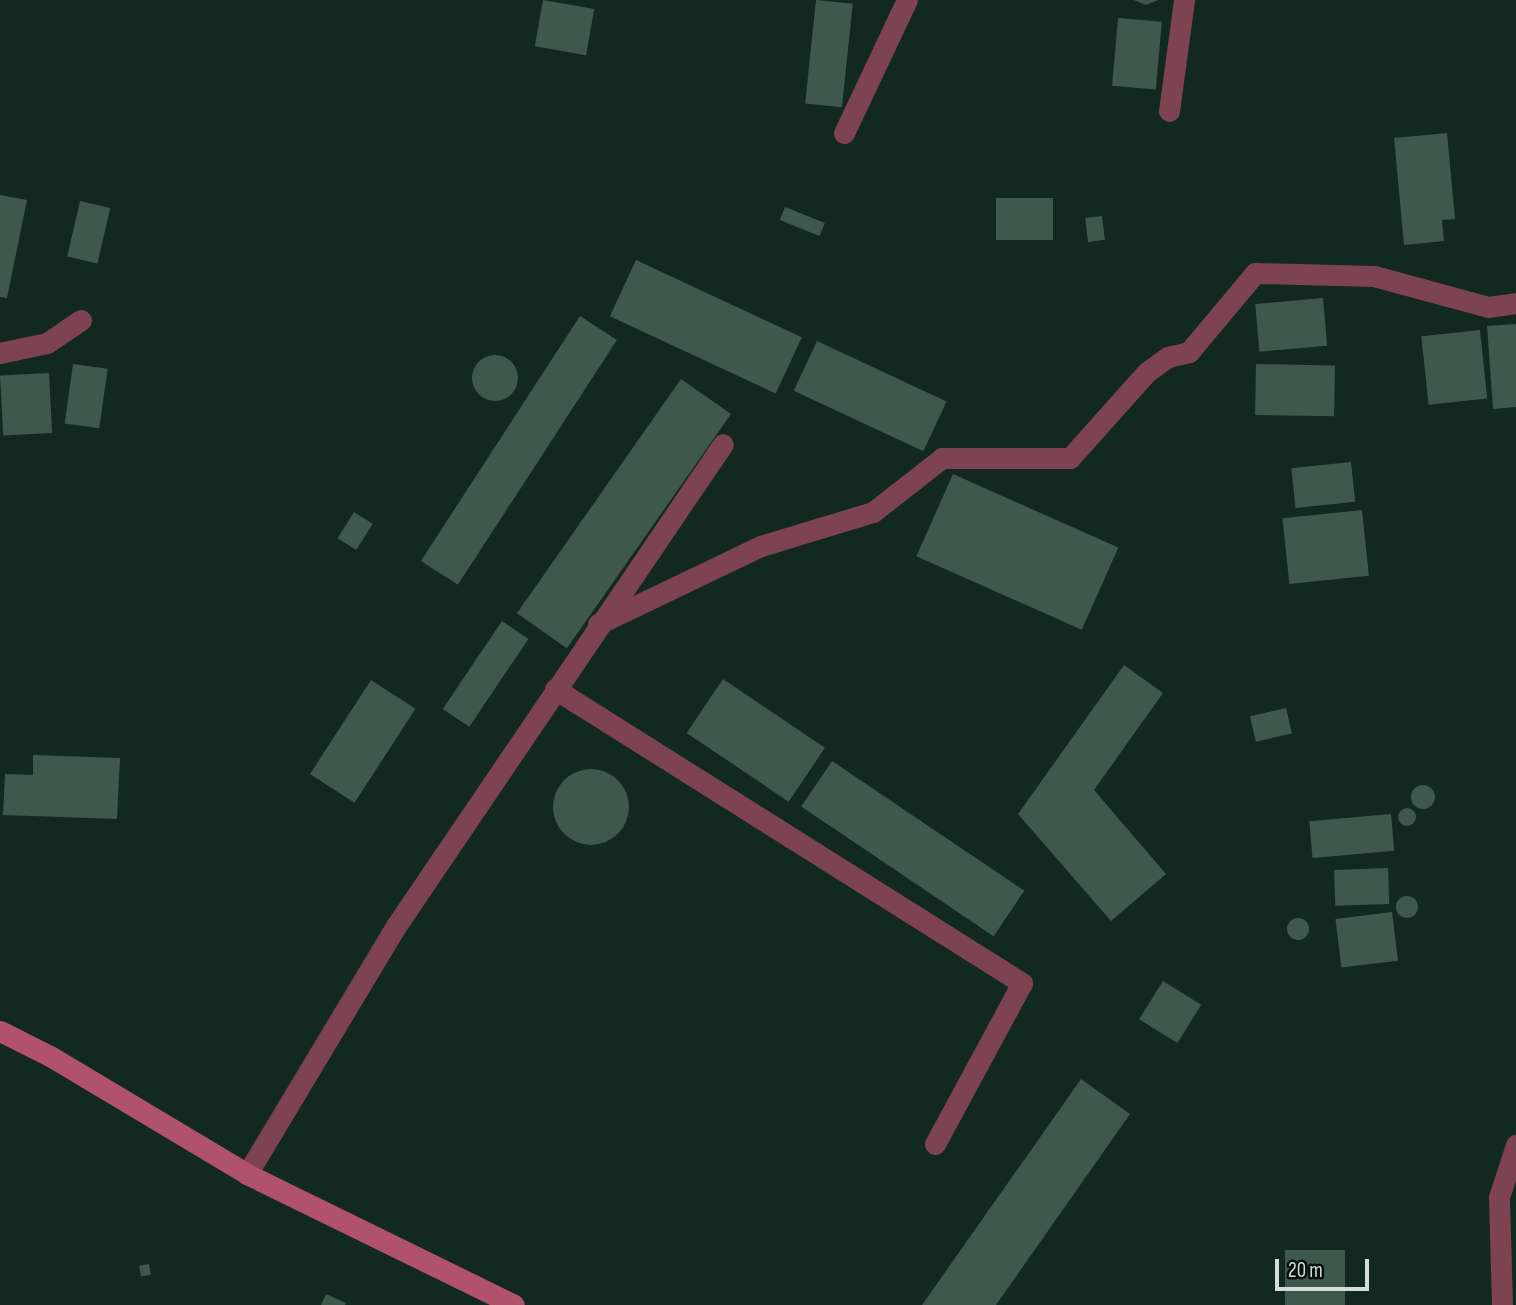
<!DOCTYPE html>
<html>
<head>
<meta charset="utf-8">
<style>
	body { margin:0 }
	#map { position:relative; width:1516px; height:1305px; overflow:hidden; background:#112920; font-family:"Sofia Sans Condensed",sans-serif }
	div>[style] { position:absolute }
	.building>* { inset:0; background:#3f584d; transform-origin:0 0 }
	.round { border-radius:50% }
	.street>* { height:21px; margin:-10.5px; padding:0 10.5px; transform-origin:10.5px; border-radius:10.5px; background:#7e4352 }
	.secondary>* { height:21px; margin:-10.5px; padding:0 10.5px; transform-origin:10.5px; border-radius:10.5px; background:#b0526c }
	span { translate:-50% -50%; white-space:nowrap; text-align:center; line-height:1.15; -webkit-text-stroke:7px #060f0b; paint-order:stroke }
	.scale { position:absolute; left:1275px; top:1259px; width:94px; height:32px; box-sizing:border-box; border:4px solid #d1dfd8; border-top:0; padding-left:9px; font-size:21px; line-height:24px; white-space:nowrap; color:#d1dfd8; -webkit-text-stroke:5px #060f0b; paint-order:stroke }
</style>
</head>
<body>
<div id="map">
	<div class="building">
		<div style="left:543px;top:0;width:52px;height:47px;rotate:10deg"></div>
		<div style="left:816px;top:0;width:37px;height:104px;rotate:6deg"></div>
		<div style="clip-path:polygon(1134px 0,1158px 0,1146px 5px)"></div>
		<div style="left:1118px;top:18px;width:44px;height:68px;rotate:5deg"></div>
		<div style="clip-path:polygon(1447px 133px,1455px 219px,1442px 220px,1444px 241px,1404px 245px,1394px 138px)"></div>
		<div style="clip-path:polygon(0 195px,27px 200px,7px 298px,0 297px)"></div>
		<div style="left:996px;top:198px;width:57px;height:42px"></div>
		<div style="left:80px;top:201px;width:31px;height:57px;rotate:13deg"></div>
		<div style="left:785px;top:207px;width:43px;height:14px;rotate:22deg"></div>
		<div style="left:1102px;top:216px;width:24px;height:17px;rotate:83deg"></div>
		<div style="left:636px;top:260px;width:183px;height:62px;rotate:25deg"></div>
		<div style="left:1323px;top:298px;width:48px;height:68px;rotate:85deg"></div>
		<div style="left:580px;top:316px;width:44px;height:292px;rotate:33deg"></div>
		<div style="clip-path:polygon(1516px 324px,1516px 407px,1493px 409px,1487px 326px)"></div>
		<div style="left:1480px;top:330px;width:69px;height:59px;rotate:84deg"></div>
		<div style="left:817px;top:341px;width:143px;height:55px;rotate:25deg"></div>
		<div class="round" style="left:472px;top:355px;width:46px;height:46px"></div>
		<div style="left:73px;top:364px;width:35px;height:60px;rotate:8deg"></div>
		<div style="left:1256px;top:364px;width:79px;height:51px;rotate:1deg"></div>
		<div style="left:49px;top:373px;width:60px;height:49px;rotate:87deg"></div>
		<div style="left:681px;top:379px;width:61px;height:286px;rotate:35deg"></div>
		<div style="left:1351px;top:462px;width:40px;height:60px;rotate:84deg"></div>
		<div style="left:953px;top:474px;width:181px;height:90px;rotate:24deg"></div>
		<div style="left:1362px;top:510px;width:66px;height:80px;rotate:84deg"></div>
		<div style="left:354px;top:512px;width:22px;height:31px;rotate:32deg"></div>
		<div style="left:502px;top:621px;width:32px;height:106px;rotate:34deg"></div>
		<div style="clip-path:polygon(1124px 665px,1163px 693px,1094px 790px,1166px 874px,1111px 921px,1018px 814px)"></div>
		<div style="left:723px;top:679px;width:123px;height:65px;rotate:34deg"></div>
		<div style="left:371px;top:680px;width:53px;height:112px;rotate:33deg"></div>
		<div style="left:1286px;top:708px;width:26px;height:37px;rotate:77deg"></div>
		<div style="clip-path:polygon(33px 755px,120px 758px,117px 819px,3px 815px,5px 774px,33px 775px)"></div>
		<div style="left:832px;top:761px;width:232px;height:55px;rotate:34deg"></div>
		<div class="round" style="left:553px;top:769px;width:76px;height:76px"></div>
		<div class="round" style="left:1411px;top:785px;width:24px;height:24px"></div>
		<div class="round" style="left:1398px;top:808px;width:18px;height:18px"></div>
		<div style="left:1391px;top:814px;width:37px;height:82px;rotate:85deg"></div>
		<div style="left:1388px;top:868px;width:36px;height:54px;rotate:88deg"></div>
		<div class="round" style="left:1396px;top:896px;width:22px;height:22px"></div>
		<div style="left:1392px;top:912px;width:49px;height:57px;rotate:83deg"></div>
		<div class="round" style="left:1287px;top:918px;width:22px;height:22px"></div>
		<div style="left:1163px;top:981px;width:45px;height:45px;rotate:32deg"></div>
		<div style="clip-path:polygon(1081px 1079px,1130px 1114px,996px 1305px,922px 1305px)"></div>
		<div style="left:1285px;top:1250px;width:60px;height:55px"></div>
		<div style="left:149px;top:1264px;width:11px;height:10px;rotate:80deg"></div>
		<div style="clip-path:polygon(326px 1294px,346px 1303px,345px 1305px,321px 1305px)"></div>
	</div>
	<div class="street">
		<div style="left:1169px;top:111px;width:112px;rotate:-82.3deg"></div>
		<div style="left:844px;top:133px;width:147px;rotate:-64.7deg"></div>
		<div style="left:0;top:353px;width:48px;rotate:-12deg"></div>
		<div style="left:47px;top:343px;width:41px;rotate:-34.1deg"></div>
		<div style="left:598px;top:624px;width:181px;rotate:-25.6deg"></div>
		<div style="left:761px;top:546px;width:117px;rotate:-16.9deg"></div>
		<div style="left:873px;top:512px;width:88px;rotate:-38deg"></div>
		<div style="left:942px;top:458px;width:128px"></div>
		<div style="left:1070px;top:458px;width:115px;rotate:-48.2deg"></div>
		<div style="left:1147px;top:372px;width:26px;rotate:-36deg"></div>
		<div style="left:1168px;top:357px;width:22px;rotate:-13deg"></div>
		<div style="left:1189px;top:352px;width:103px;rotate:-50.1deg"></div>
		<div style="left:1255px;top:273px;width:119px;rotate:1.4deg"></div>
		<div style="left:1374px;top:276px;width:118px;rotate:15.2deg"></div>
		<div style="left:1488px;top:307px;width:28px;rotate:-8deg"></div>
		<div style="left:555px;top:689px;width:552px;rotate:32.19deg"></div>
		<div style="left:1022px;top:983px;width:183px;rotate:118.4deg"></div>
		<div style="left:247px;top:1174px;width:289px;rotate:-59deg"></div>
		<div style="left:396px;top:926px;width:582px;rotate:-55.85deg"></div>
		<div style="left:1502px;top:1305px;width:108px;rotate:-91.6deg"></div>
		<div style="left:1499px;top:1197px;width:55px;rotate:-71.9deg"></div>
	</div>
	<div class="secondary">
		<div style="left:0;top:1031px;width:56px;rotate:26.6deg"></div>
		<div style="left:50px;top:1056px;width:230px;rotate:30.9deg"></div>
		<div style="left:247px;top:1174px;width:297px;rotate:26.1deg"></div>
	</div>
	<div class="scale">20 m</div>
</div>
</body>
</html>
